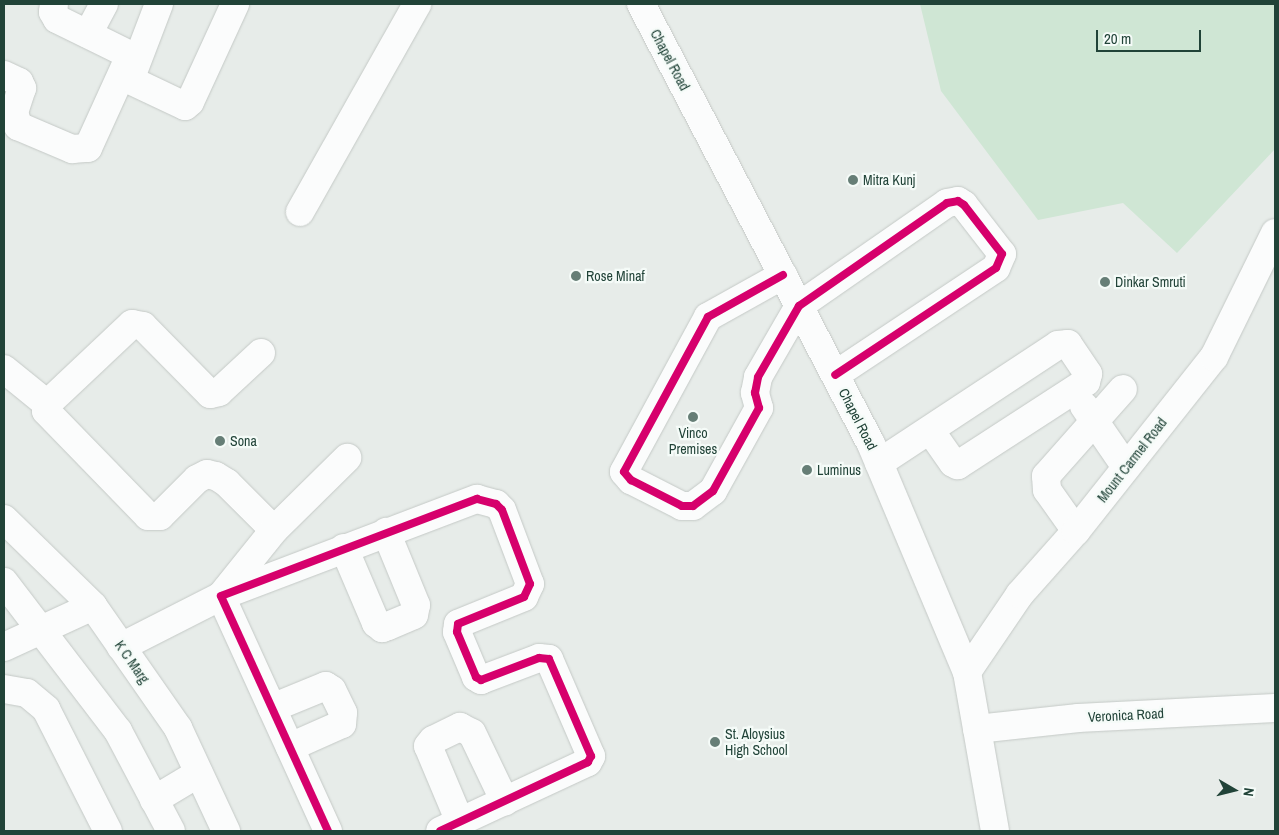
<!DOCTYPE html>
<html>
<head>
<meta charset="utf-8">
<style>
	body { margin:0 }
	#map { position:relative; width:1279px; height:835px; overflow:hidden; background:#e7ece9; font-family:"Archivo Narrow",sans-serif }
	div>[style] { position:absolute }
	.green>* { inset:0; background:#cfe6d4 }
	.roads { filter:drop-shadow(0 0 1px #c4c9c6) drop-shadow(0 0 1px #c4c9c6) }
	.street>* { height:28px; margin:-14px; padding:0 14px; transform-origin:14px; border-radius:14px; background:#fbfcfc }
	.secondary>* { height:28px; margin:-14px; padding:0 14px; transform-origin:14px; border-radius:14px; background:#fbfcfc }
	.cycleway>* { height:8px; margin:-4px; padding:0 4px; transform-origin:4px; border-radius:4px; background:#d6006c }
	.dots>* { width:14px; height:14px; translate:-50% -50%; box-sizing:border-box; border:2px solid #f5fbf8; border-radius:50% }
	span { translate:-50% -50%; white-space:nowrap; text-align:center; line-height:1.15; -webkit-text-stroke:4.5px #f5fbf8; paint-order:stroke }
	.street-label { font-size:14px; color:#214338 }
	.poi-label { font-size:14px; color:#214338 }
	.left { translate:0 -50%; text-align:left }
	.frame { position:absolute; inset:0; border:5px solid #214338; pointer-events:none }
	.north { position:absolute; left:1209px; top:765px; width:50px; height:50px; -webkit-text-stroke:4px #f5fbf8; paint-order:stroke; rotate:98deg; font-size:14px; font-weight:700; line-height:20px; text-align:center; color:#214338 }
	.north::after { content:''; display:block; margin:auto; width:18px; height:22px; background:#214338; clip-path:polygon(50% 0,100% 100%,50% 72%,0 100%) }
	.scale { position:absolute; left:1096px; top:30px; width:105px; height:22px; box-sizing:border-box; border:2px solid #214338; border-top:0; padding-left:6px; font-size:15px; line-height:18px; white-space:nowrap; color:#214338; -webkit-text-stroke:4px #f5fbf8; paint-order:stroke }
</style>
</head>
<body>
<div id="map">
	<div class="green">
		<div style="clip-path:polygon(920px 4px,1275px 4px,1275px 149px,1177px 253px,1123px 203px,1038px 220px,941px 91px)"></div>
	</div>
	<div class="roads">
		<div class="street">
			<div style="left:159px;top:4px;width:81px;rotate:110.9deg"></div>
			<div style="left:130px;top:80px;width:61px;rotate:25.3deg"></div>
			<div style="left:185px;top:106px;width:6px;rotate:-39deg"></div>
			<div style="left:190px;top:102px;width:108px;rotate:-65.3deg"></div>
			<div style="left:88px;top:34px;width:34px;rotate:-62deg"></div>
			<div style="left:4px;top:75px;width:17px;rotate:25deg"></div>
			<div style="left:19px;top:82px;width:7px;rotate:63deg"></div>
			<div style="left:22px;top:88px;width:25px;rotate:108deg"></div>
			<div style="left:14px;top:112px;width:15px;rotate:74deg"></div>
			<div style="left:18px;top:126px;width:59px;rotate:23.1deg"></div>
			<div style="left:72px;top:149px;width:16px;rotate:-4deg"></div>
			<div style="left:88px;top:148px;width:97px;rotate:-65.6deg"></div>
			<div style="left:128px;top:60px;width:6px;rotate:-90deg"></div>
			<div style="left:128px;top:54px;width:79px;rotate:-153.8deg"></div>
			<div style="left:57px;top:19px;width:8px;rotate:-120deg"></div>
			<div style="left:53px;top:12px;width:8px;rotate:-83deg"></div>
			<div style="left:300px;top:212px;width:239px;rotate:-60.6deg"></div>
			<div style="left:783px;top:275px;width:86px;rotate:150.8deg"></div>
			<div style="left:708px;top:317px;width:176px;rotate:118.5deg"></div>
			<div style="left:624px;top:472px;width:11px;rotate:49deg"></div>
			<div style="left:631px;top:480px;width:57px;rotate:27deg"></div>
			<div style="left:682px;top:506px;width:11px"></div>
			<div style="left:693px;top:506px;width:25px;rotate:-37deg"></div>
			<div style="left:713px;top:491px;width:95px;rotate:-61deg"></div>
			<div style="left:759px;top:408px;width:16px;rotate:-105deg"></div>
			<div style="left:755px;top:393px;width:16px;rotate:-79deg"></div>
			<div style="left:758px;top:377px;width:82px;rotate:-60deg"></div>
			<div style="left:799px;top:306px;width:180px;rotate:-34.8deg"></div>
			<div style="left:947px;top:203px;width:11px;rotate:-10deg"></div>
			<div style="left:958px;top:201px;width:7px;rotate:34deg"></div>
			<div style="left:964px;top:205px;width:62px;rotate:52.2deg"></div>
			<div style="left:1002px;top:254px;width:15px;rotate:113deg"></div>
			<div style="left:996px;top:268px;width:193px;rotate:146.4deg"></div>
			<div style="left:261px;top:353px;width:57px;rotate:137.1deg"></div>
			<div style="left:219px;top:392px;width:9px;rotate:167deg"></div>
			<div style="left:210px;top:394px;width:95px;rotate:-134.6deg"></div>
			<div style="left:143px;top:326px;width:11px;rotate:-170deg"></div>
			<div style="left:132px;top:324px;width:117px;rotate:136.7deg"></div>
			<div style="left:47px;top:404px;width:7px;rotate:98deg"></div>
			<div style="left:46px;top:411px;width:146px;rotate:45.8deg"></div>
			<div style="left:148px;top:516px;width:12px"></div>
			<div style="left:160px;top:516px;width:52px;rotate:-45deg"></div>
			<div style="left:197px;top:479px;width:11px;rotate:-27deg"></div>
			<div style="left:207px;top:474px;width:9px;rotate:13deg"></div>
			<div style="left:216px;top:476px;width:13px;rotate:32deg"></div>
			<div style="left:227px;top:483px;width:66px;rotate:45deg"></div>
			<div style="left:4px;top:369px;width:55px;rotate:39.1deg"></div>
			<div style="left:1084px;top:406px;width:74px;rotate:55.5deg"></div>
			<div style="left:879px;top:463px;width:214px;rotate:-33.4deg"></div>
			<div style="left:1058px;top:345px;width:10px;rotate:-6deg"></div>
			<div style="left:1068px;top:344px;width:36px;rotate:56deg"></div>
			<div style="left:1088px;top:374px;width:8px;rotate:104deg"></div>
			<div style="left:1086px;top:382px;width:153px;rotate:147deg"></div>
			<div style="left:958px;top:465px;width:5px;rotate:-158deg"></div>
			<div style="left:953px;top:463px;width:40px;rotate:-124.9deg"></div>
			<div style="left:1076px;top:531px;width:50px;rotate:-125.3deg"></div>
			<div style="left:1047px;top:490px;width:14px;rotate:-94deg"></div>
			<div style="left:1046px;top:476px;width:116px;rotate:-48.5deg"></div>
			<div style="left:344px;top:548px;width:82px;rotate:66.9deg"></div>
			<div style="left:376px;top:623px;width:8px;rotate:40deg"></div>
			<div style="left:382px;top:628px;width:6px;rotate:-18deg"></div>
			<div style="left:388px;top:626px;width:28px;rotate:-23deg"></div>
			<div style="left:414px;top:615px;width:10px;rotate:-79deg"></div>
			<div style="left:416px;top:605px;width:79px;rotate:-112.3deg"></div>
			<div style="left:4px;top:647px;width:98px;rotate:-24.7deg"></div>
			<div style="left:121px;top:647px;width:112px;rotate:-27deg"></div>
			<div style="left:221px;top:596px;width:85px;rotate:-51.2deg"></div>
			<div style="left:274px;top:530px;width:103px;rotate:-44.6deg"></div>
			<div style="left:4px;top:689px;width:23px;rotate:10deg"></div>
			<div style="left:27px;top:693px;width:25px;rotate:40deg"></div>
			<div style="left:46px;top:709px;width:137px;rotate:63.1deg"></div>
			<div style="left:272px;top:708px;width:58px;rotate:-22.2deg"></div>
			<div style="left:326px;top:686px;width:7px;rotate:34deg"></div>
			<div style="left:332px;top:690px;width:25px;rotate:64deg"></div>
			<div style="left:343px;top:713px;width:11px;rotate:95deg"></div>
			<div style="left:342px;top:724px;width:57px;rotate:156.1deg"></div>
			<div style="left:977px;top:729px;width:102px;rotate:-6.2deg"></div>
			<div style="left:1078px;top:718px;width:197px;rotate:-2.9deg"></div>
			<div style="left:460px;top:822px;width:82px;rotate:-112.8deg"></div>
			<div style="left:428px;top:746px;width:8px;rotate:-50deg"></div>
			<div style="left:433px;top:740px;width:30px;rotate:-26deg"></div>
			<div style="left:460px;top:727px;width:13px;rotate:27deg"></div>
			<div style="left:472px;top:733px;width:76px;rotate:64.4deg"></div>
			<div style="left:328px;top:831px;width:258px;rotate:-114.5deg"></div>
			<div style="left:221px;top:596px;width:274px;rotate:-20.8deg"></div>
			<div style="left:477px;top:499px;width:20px;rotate:15deg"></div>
			<div style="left:496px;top:504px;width:8px;rotate:45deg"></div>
			<div style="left:502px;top:510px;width:79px;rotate:69.3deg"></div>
			<div style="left:530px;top:584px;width:14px;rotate:115deg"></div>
			<div style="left:524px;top:597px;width:71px;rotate:157.8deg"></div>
			<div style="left:458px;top:624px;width:8px;rotate:97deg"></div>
			<div style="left:457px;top:632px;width:49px;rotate:67.1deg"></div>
			<div style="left:476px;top:677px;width:6px;rotate:31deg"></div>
			<div style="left:481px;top:680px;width:62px;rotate:-20.8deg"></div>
			<div style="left:539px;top:658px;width:10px;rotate:6deg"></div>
			<div style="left:549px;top:659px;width:106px;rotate:66.6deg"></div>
			<div style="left:591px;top:756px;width:7px;rotate:117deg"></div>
			<div style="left:588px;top:762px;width:163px;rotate:155deg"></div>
		</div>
		<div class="secondary">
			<div style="left:641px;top:4px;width:496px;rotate:62.4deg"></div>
			<div style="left:871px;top:444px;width:247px;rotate:67.2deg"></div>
			<div style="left:967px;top:672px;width:161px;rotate:80deg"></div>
			<div style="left:4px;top:519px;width:124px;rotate:44.3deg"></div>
			<div style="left:93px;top:606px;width:149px;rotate:55.1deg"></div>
			<div style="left:178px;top:728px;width:114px;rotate:65deg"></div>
			<div style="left:4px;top:582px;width:188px;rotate:52.6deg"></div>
			<div style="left:118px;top:731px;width:113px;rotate:62.1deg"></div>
			<div style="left:967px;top:672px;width:94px;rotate:-55.8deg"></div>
			<div style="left:1020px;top:594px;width:84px;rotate:-48.4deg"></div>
			<div style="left:1076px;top:531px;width:222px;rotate:-51.6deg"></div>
			<div style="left:1214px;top:357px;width:138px;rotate:-63.8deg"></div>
			<div style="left:154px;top:800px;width:52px;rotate:-31deg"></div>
		</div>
	</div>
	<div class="cycleway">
		<div style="left:783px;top:275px;width:86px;rotate:150.8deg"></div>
		<div style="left:708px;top:317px;width:176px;rotate:118.5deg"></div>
		<div style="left:624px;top:472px;width:11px;rotate:49deg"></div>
		<div style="left:631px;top:480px;width:57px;rotate:27deg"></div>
		<div style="left:682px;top:506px;width:11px"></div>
		<div style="left:693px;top:506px;width:25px;rotate:-37deg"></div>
		<div style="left:713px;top:491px;width:95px;rotate:-61deg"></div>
		<div style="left:759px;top:408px;width:16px;rotate:-105deg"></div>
		<div style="left:755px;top:393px;width:16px;rotate:-79deg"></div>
		<div style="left:758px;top:377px;width:82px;rotate:-60deg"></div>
		<div style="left:799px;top:306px;width:180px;rotate:-34.8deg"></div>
		<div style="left:947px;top:203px;width:11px;rotate:-10deg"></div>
		<div style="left:958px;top:201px;width:7px;rotate:34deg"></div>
		<div style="left:964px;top:205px;width:62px;rotate:52.2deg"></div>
		<div style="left:1002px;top:254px;width:15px;rotate:113deg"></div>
		<div style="left:996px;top:268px;width:193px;rotate:146.4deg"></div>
		<div style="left:328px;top:831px;width:258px;rotate:-114.5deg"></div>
		<div style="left:221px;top:596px;width:274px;rotate:-20.8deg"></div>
		<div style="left:477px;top:499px;width:20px;rotate:15deg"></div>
		<div style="left:496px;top:504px;width:8px;rotate:45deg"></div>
		<div style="left:502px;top:510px;width:79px;rotate:69.3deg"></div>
		<div style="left:530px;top:584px;width:14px;rotate:115deg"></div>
		<div style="left:524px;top:597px;width:71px;rotate:157.8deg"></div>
		<div style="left:458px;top:624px;width:8px;rotate:97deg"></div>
		<div style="left:457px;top:632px;width:49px;rotate:67.1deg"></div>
		<div style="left:476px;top:677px;width:6px;rotate:31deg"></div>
		<div style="left:481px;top:680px;width:62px;rotate:-20.8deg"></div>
		<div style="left:539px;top:658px;width:10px;rotate:6deg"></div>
		<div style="left:549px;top:659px;width:106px;rotate:66.6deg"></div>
		<div style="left:591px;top:756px;width:7px;rotate:117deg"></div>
		<div style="left:588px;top:762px;width:163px;rotate:155deg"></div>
	</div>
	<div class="dots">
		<div style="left:853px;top:180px;background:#667e76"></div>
		<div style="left:576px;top:276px;background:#667e76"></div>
		<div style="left:1105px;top:282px;background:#667e76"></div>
		<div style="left:693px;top:417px;background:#667e76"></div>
		<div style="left:220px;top:441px;background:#667e76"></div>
		<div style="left:807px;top:470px;background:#667e76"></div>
		<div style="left:715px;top:742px;background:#667e76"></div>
	</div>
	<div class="street-label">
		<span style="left:670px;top:60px;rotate:62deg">Chapel Road</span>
		<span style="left:858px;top:419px;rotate:63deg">Chapel Road</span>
		<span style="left:1132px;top:460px;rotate:-52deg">Mount Carmel Road</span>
		<span style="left:132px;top:662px;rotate:55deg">K C Marg</span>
		<span style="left:1126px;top:715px;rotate:-3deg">Veronica Road</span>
	</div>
	<div class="poi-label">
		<span class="left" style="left:863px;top:180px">Mitra Kunj</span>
		<span class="left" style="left:586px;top:276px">Rose Minaf</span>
		<span class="left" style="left:1115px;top:282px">Dinkar Smruti</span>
		<span style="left:693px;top:441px">Vinco<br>Premises</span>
		<span class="left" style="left:230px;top:441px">Sona</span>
		<span class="left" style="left:817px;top:470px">Luminus</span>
		<span class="left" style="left:725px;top:742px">St. Aloysius<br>High School</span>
	</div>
	<div class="frame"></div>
	<div class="north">N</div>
	<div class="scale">20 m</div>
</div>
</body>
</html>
